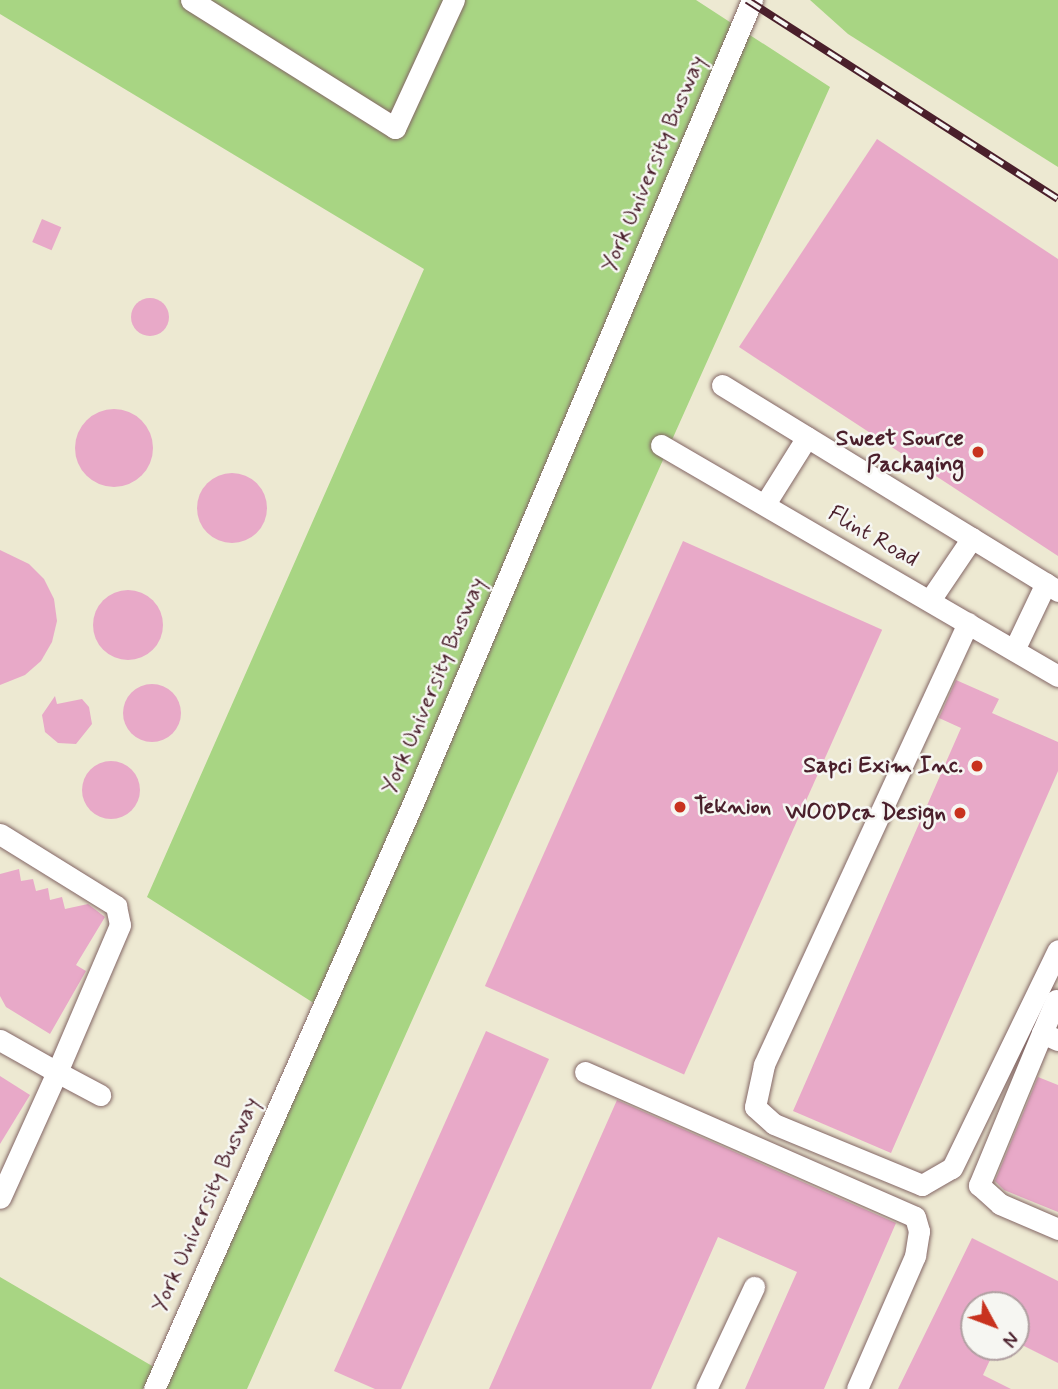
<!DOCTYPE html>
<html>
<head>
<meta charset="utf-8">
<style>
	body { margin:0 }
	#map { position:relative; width:1058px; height:1389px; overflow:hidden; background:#ede9d2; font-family:Mynerve,sans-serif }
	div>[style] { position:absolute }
	.green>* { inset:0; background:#a8d583 }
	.building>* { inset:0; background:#e8a9c8; transform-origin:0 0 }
	.round { border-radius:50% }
	.roads { filter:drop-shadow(0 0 2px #836665) drop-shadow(0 0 2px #836665) }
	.minor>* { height:21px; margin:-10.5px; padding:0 10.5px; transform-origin:10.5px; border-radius:10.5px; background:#fff }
	.rail>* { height:8px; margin-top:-4px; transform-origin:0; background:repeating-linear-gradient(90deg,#f6f6f2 0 16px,#4a1f2b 0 32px); box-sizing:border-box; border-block:2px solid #4a1f2b }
	.dots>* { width:19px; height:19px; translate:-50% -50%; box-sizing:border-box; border:4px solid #f6f6f2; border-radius:50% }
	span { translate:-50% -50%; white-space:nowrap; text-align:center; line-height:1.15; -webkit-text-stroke:5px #f6f6f2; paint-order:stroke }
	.street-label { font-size:23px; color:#4a1f2b }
	.poi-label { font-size:23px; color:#4a1f2b; font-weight:700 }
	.right { translate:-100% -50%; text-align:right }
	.left { translate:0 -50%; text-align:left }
	.north { position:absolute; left:960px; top:1291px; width:70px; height:70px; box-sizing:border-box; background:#f6f6f2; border:2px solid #b1a0a2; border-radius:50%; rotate:131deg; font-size:19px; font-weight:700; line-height:28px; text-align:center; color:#4a1f2b }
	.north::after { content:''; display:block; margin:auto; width:24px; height:32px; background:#c8321e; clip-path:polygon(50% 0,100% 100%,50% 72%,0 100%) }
</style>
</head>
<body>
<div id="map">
	<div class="green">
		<div style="clip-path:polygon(0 0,696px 0,830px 87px,247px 1389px,0 1389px,0 1277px,159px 1370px,323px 1009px,147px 897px,424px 269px,0 14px)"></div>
		<div style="clip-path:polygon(810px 0,1058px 0,1058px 167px,848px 34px)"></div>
	</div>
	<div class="building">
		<div style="clip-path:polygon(877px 139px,1058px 259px,1058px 556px,739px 347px)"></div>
		<div style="left:42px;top:219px;width:21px;height:25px;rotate:23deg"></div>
		<div class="round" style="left:131px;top:298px;width:38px;height:38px"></div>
		<div class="round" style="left:75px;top:409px;width:78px;height:78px"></div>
		<div class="round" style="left:197px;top:473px;width:70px;height:70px"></div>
		<div style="left:683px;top:541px;width:218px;height:487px;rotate:24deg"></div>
		<div style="clip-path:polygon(0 550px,29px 564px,44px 579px,54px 599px,57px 621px,52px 642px,41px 661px,25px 675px,0 685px)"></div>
		<div class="round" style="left:93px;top:590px;width:70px;height:70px"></div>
		<div style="clip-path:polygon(956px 680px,999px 699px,992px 713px,1058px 742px,1058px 771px,891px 1153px,793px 1111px,961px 728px,939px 718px)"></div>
		<div class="round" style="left:123px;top:684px;width:58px;height:58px"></div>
		<div style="clip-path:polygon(55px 696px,57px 704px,82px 699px,89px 707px,92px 724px,76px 744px,58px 743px,45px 732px,42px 715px)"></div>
		<div class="round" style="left:82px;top:761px;width:58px;height:58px"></div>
		<div style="clip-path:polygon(19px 869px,21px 881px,33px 879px,36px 891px,48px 888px,50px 900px,62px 897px,65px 909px,88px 904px,105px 917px,76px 965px,86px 971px,50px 1034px,6px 1007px,0 996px,0 874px)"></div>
		<div style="clip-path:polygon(486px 1031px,549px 1059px,401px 1389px,375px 1389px,334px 1371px)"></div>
		<div style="clip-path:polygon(0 1076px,30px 1095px,0 1144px)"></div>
		<div style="clip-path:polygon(1038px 1077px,1058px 1085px,1058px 1212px,1004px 1190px,995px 1181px)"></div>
		<div style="clip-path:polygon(617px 1100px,896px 1223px,824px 1389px,745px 1389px,797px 1272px,718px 1237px,651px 1389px,489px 1389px)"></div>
		<div style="clip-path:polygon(972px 1238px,1058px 1281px,1058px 1363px,1016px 1342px,1016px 1305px,974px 1305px,974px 1347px,996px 1347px,983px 1375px,1011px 1389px,898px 1389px)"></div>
	</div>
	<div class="roads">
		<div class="minor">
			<div style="left:191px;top:0;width:241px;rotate:32.1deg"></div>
			<div style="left:395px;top:128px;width:141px;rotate:-65.3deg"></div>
			<div style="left:722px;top:385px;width:394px;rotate:31.5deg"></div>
			<div style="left:661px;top:445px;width:459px;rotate:30.2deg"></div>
			<div style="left:765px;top:504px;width:79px;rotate:-57.9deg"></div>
			<div style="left:930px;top:600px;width:75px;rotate:-55.9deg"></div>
			<div style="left:968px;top:623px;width:487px;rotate:114.8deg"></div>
			<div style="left:764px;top:1065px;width:43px;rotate:102.1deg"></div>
			<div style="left:755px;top:1107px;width:25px;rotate:42deg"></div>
			<div style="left:774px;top:1124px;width:160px;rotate:22.4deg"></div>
			<div style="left:922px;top:1185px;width:34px;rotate:-30deg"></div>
			<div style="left:952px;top:1168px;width:242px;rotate:-64.1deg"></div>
			<div style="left:1014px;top:650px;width:74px;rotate:-64.5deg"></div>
			<div style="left:0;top:834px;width:137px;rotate:31.8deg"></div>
			<div style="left:116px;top:906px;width:19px;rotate:78deg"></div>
			<div style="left:120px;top:925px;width:160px;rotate:113.2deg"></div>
			<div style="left:57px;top:1072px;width:49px;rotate:28.1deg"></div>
			<div style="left:1056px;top:1000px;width:36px;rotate:113deg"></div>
			<div style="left:1042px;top:1033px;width:17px;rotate:24deg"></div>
			<div style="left:1042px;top:1033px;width:165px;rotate:112.5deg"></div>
			<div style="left:979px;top:1185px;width:28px;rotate:42deg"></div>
			<div style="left:1000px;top:1204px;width:63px;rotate:23.3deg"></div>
			<div style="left:0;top:1040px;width:65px;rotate:29.3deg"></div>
			<div style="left:57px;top:1072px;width:138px;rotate:114.3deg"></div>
			<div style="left:585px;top:1072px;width:360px;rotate:23.7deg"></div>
			<div style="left:915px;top:1217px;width:15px;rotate:74deg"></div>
			<div style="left:919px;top:1231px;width:25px;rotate:99deg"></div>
			<div style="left:915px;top:1256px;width:145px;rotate:113.6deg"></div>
			<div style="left:154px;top:1389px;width:648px;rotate:-66.16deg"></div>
			<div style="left:416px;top:796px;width:864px;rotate:-67.11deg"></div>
			<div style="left:706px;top:1389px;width:113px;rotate:-64.8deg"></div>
		</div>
	</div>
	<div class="rail">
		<div style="left:747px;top:0;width:369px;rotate:32.6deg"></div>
	</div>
	<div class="dots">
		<div style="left:978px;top:452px;background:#c8321e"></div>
		<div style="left:977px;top:766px;background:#c8321e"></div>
		<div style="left:680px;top:807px;background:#c8321e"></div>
		<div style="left:960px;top:813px;background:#c8321e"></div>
	</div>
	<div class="street-label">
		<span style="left:654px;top:164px;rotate:-67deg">York University Busway</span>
		<span style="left:873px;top:537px;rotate:30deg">Flint Road</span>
		<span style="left:434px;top:686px;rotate:-67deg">York University Busway</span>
		<span style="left:206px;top:1205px;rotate:-66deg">York University Busway</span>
	</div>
	<div class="poi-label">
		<span class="right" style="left:964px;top:452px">Sweet Source<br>Packaging</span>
		<span class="right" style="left:963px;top:766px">Sapci Exim Inc.</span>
		<span class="left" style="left:694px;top:807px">Teknion</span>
		<span class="right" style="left:946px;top:813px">WOODca Design</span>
	</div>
	<div class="north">N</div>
</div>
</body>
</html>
